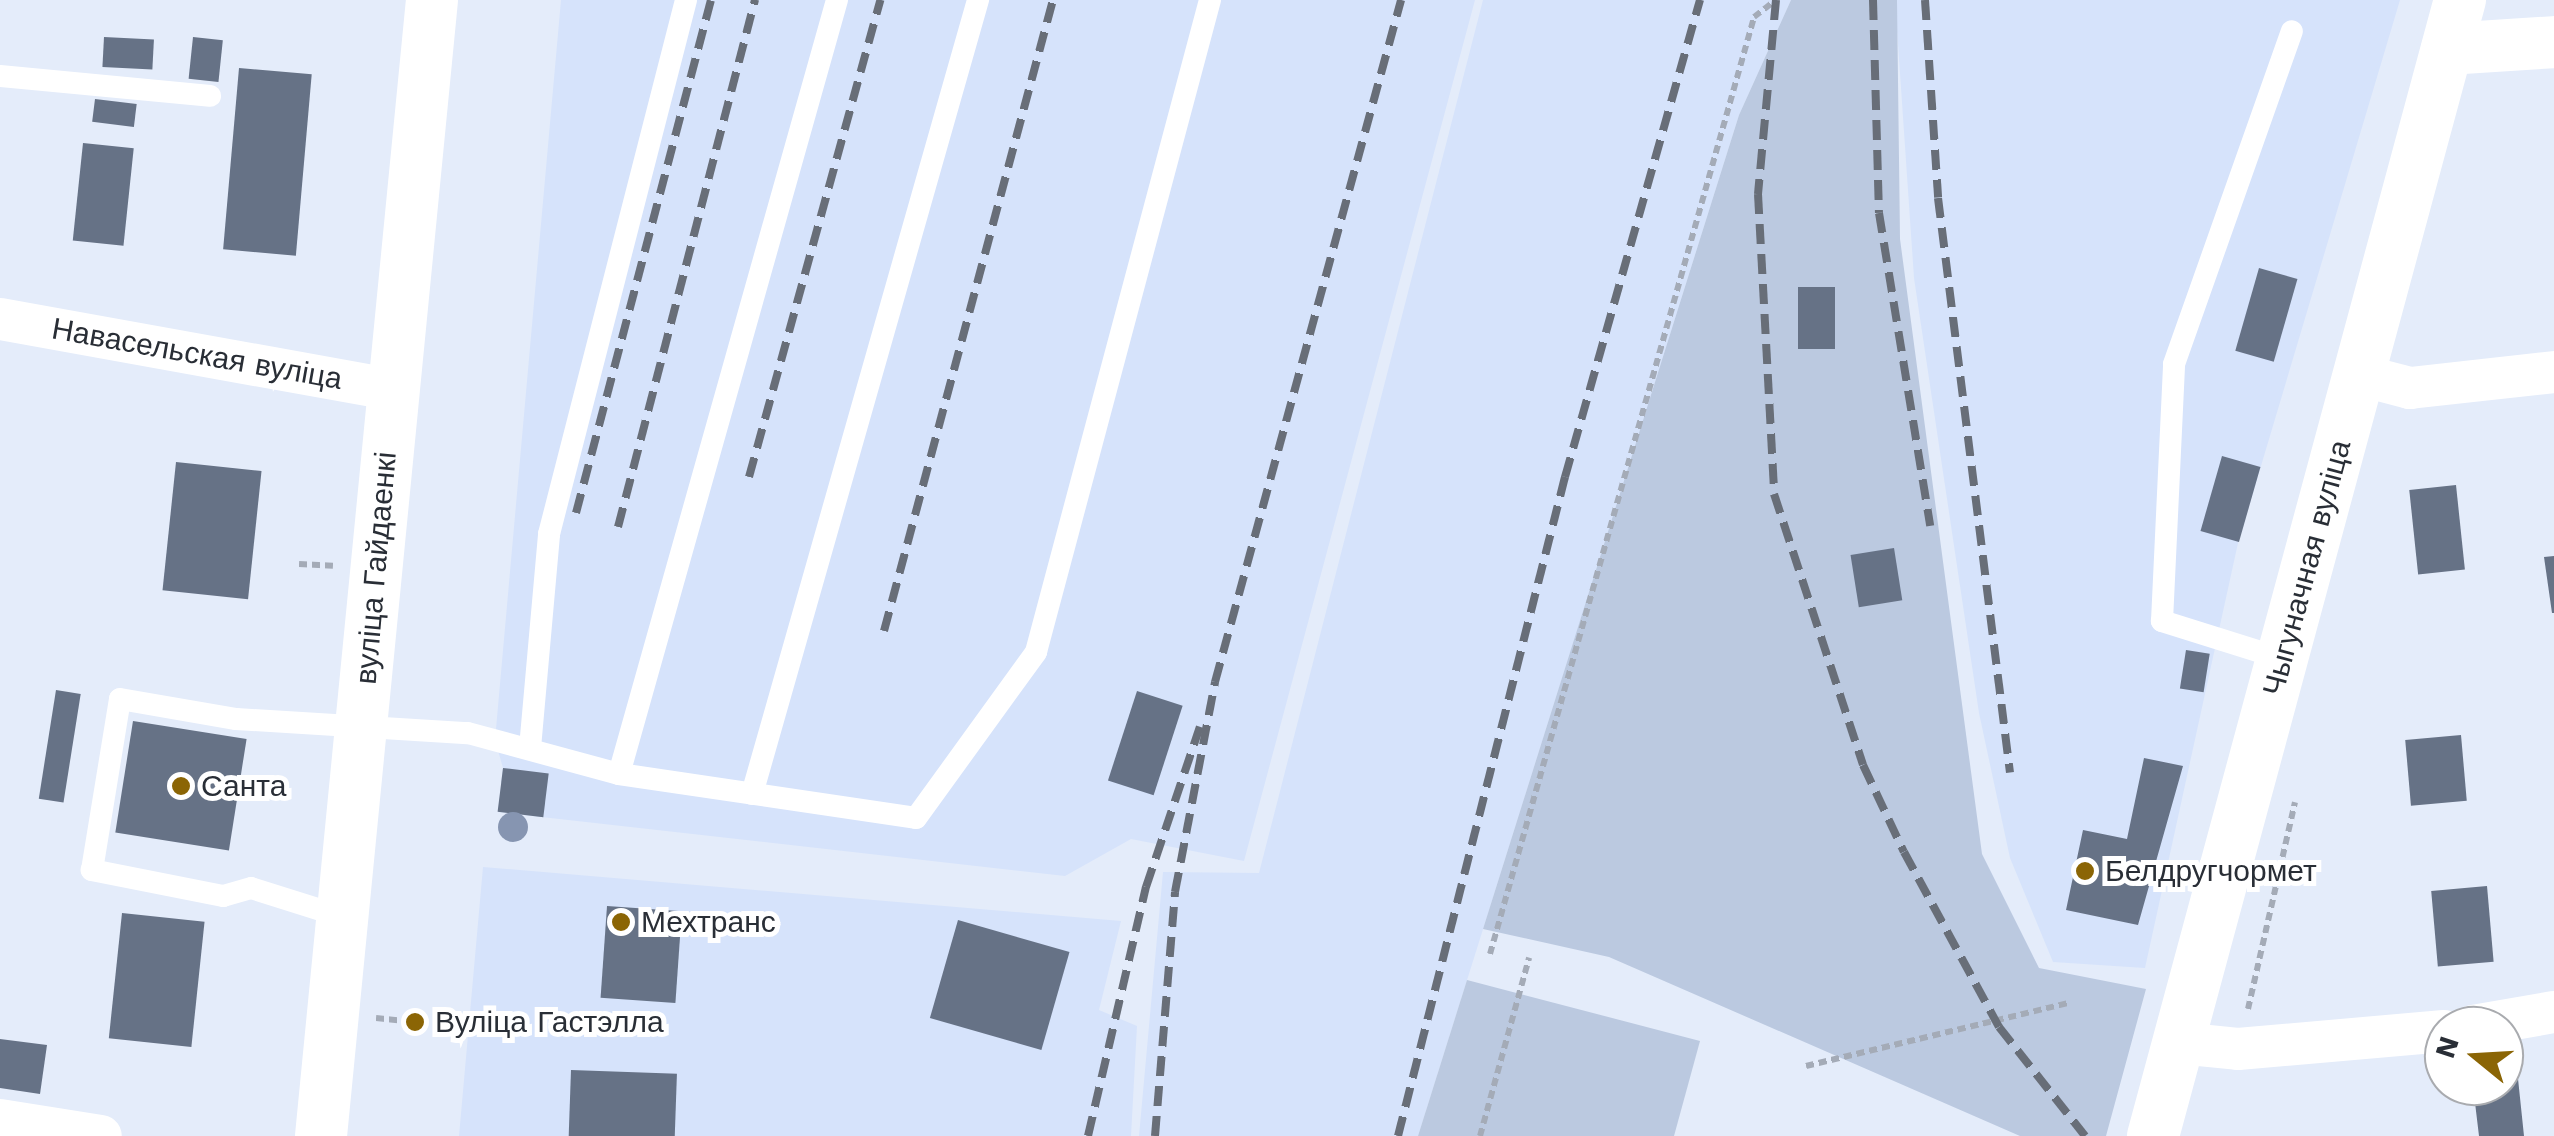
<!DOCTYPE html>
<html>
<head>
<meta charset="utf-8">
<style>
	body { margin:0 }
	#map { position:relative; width:2554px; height:1136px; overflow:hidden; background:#e4ecfa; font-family:"Work Sans",sans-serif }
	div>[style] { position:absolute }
	.built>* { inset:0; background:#d6e3fb }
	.green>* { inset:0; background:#bbc9e0 }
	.building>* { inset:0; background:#667286; transform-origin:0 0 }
	.path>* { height:6px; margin-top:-3px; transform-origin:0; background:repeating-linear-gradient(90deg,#a4abb7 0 8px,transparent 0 13px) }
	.service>* { height:22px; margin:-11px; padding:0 11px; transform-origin:11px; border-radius:11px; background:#fff }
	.minor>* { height:42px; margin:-21px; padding:0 21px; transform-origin:21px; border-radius:21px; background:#fff }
	.tertiary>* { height:52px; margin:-26px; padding:0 26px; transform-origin:26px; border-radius:26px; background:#fff }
	.rail>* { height:8px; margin-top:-4px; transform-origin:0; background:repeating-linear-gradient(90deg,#686e78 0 20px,transparent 0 30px) }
	.trees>* { width:30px; height:30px; margin:-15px; border-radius:50%; background:#8695b1 }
	.dots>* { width:28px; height:28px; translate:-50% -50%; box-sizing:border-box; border:5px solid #fff; border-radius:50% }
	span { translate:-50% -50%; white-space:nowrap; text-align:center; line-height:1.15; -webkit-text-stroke:10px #fff; paint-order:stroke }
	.street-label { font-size:30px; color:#292e36 }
	.poi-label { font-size:30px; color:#292e36 }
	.left { translate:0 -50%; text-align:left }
	.north { position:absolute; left:2424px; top:1006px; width:100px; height:100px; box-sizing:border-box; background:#fff; border:2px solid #a9abaf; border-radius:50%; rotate:288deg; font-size:28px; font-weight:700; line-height:40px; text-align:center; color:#292e36 }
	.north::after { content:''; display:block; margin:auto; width:35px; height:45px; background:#8b6505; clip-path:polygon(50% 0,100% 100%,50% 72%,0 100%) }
</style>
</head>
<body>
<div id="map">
	<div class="built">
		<div style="clip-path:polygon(561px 0,1475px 0,1244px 861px,1131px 839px,1065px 876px,498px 812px,503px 768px,495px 740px)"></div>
		<div style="clip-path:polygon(1483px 0,1791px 0,1739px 115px,1418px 1136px,1139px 1136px,1163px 872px,1259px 873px)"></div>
		<div style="clip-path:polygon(1895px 0,2400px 0,2238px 543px,2145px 968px,2053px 962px,2010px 858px,1979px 713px,1914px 278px)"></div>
		<div style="clip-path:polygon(483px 867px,1121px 921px,1099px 1010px,1137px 1026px,1131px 1136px,459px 1136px)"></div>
	</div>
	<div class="green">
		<div style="clip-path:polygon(1791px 0,1897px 0,1900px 239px,1982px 854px,2039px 968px,2146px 989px,2106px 1136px,2020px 1136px,1609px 957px,1483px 929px,1739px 115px)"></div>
		<div style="clip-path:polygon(1467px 980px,1700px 1041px,1674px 1136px,1418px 1136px)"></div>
	</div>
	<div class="building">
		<div style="left:104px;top:37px;width:50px;height:30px;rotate:3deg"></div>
		<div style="left:193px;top:37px;width:30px;height:42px;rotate:6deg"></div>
		<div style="left:239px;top:68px;width:73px;height:182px;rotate:5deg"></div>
		<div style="left:95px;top:99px;width:42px;height:23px;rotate:7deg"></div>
		<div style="left:83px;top:143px;width:51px;height:98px;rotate:6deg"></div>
		<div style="left:2259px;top:268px;width:40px;height:86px;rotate:16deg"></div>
		<div style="left:1798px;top:287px;width:37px;height:62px"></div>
		<div style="left:2222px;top:456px;width:40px;height:78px;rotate:16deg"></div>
		<div style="left:176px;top:462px;width:86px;height:129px;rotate:6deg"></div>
		<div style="left:2456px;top:485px;width:85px;height:47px;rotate:84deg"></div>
		<div style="left:1894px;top:548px;width:53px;height:44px;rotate:81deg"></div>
		<div style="clip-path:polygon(2554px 556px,2554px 613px,2552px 613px,2544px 557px)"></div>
		<div style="left:2186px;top:650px;width:24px;height:39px;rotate:9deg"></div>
		<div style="left:56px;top:690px;width:25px;height:110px;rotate:9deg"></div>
		<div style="left:1137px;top:691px;width:48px;height:94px;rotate:18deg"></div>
		<div style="left:133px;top:721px;width:115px;height:113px;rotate:9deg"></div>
		<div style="left:2461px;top:735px;width:66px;height:56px;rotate:85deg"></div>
		<div style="clip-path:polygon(2144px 758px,2183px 766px,2138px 925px,2066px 910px,2083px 830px,2127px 839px)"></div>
		<div style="left:503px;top:768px;width:46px;height:44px;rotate:7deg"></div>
		<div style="left:2487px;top:886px;width:76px;height:56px;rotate:85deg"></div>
		<div style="left:607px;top:906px;width:75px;height:92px;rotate:4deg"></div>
		<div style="left:122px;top:913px;width:83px;height:126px;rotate:6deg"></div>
		<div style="left:958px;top:920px;width:116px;height:102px;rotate:16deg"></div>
		<div style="clip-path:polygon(0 1039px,47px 1045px,40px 1094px,0 1088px)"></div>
		<div style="clip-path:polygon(2517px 1069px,2524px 1136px,2479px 1136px,2473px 1086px,2504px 1086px,2504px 1070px)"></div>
		<div style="left:571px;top:1070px;width:106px;height:66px;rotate:2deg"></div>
	</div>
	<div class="path">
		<div style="left:299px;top:564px;width:34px;rotate:3deg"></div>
		<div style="left:1490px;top:954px;width:973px;rotate:-74.26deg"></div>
		<div style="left:1754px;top:17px;width:28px;rotate:-38deg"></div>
		<div style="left:2248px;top:1009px;width:212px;rotate:-77.2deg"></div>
		<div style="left:376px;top:1018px;width:39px;rotate:6deg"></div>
		<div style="left:1806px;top:1066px;width:269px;rotate:-13.5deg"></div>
		<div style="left:1480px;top:1136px;width:185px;rotate:-74.6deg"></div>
	</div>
	<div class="service">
		<div style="left:0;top:76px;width:211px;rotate:5.4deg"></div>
		<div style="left:2283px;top:659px;width:127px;rotate:-162.6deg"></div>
		<div style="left:2162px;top:621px;width:257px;rotate:-87.3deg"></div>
		<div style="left:2174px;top:364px;width:353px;rotate:-70.5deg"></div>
		<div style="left:530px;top:748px;width:215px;rotate:-84.9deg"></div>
		<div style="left:549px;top:534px;width:551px;rotate:-75.61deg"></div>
		<div style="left:619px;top:774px;width:804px;rotate:-74.27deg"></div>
		<div style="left:752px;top:794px;width:826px;rotate:-74.11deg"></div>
		<div style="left:343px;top:917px;width:96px;rotate:-162.5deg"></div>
		<div style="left:251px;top:888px;width:29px;rotate:164deg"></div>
		<div style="left:223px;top:896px;width:134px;rotate:-168.8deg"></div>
		<div style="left:92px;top:870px;width:173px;rotate:-80.7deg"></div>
		<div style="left:120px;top:699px;width:118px;rotate:9.8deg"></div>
		<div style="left:236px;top:719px;width:232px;rotate:3.5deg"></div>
		<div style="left:468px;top:733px;width:156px;rotate:15.2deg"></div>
		<div style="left:619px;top:774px;width:300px;rotate:8.4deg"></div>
		<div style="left:916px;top:818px;width:205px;rotate:-54.1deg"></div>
		<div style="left:1036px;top:652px;width:675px;rotate:-75.06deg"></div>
	</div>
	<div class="minor">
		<div style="left:0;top:319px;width:399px;rotate:10.2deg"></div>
		<div style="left:2360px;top:375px;width:52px;rotate:14.6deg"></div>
		<div style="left:2410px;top:388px;width:145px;rotate:-6.3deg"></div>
		<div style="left:2473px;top:1026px;width:82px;rotate:-9.8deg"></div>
		<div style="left:2179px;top:1043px;width:59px;rotate:5.8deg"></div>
		<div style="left:2238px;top:1049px;width:207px;rotate:-5deg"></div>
		<div style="left:0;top:1120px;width:102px;rotate:9deg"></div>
	</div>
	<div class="tertiary">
		<div style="left:2447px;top:49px;width:107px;rotate:-3.7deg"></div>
		<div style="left:321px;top:1136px;width:1141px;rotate:-84.42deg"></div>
		<div style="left:2153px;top:1136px;width:1177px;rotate:-74.88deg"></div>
	</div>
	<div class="rail">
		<div style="left:1776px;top:0;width:195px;rotate:95.3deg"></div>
		<div style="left:1758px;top:194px;width:300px;rotate:86.9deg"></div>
		<div style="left:1774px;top:494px;width:285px;rotate:71.8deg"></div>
		<div style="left:1863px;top:765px;width:96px;rotate:64.8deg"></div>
		<div style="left:1904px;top:852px;width:199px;rotate:61.5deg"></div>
		<div style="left:1999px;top:1027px;width:139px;rotate:51.7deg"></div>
		<div style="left:1873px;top:0;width:213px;rotate:88.4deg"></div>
		<div style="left:1879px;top:213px;width:317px;rotate:80.7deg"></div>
		<div style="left:1925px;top:0;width:198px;rotate:86.2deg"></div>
		<div style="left:1938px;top:198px;width:579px;rotate:82.86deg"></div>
		<div style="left:749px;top:477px;width:495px;rotate:-74.6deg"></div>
		<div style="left:576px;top:513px;width:530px;rotate:-75.26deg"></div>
		<div style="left:618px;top:527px;width:545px;rotate:-75.43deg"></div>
		<div style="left:884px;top:631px;width:653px;rotate:-75.01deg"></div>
		<div style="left:1088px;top:1136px;width:256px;rotate:-76.9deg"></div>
		<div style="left:1146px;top:887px;width:169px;rotate:-71.4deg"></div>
		<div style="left:1155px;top:1136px;width:245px;rotate:-85.3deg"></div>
		<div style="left:1175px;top:892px;width:214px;rotate:-79.2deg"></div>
		<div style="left:1215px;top:682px;width:707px;rotate:-74.74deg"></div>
		<div style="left:1398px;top:1136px;width:680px;rotate:-75.78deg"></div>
		<div style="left:1565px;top:477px;width:496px;rotate:-74.2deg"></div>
	</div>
	<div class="trees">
		<div style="left:513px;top:827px"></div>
	</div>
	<div class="dots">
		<div style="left:181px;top:786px;background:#8b6505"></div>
		<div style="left:2085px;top:871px;background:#8b6505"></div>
		<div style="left:621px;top:922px;background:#8b6505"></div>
		<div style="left:415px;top:1022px;background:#8b6505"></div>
	</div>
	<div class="street-label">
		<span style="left:197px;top:354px;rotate:10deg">Навасельская вуліца</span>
		<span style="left:376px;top:568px;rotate:-85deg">вуліца Гайдаенкі</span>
		<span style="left:2307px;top:568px;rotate:-75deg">Чыгуначная вуліца</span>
	</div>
	<div class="poi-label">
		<span class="left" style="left:201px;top:786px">Санта</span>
		<span class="left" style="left:2105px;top:871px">Белдругчормет</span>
		<span class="left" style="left:641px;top:922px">Мехтранс</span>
		<span class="left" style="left:435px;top:1022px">Вуліца Гастэлла</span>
	</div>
	<div class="north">N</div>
</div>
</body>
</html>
